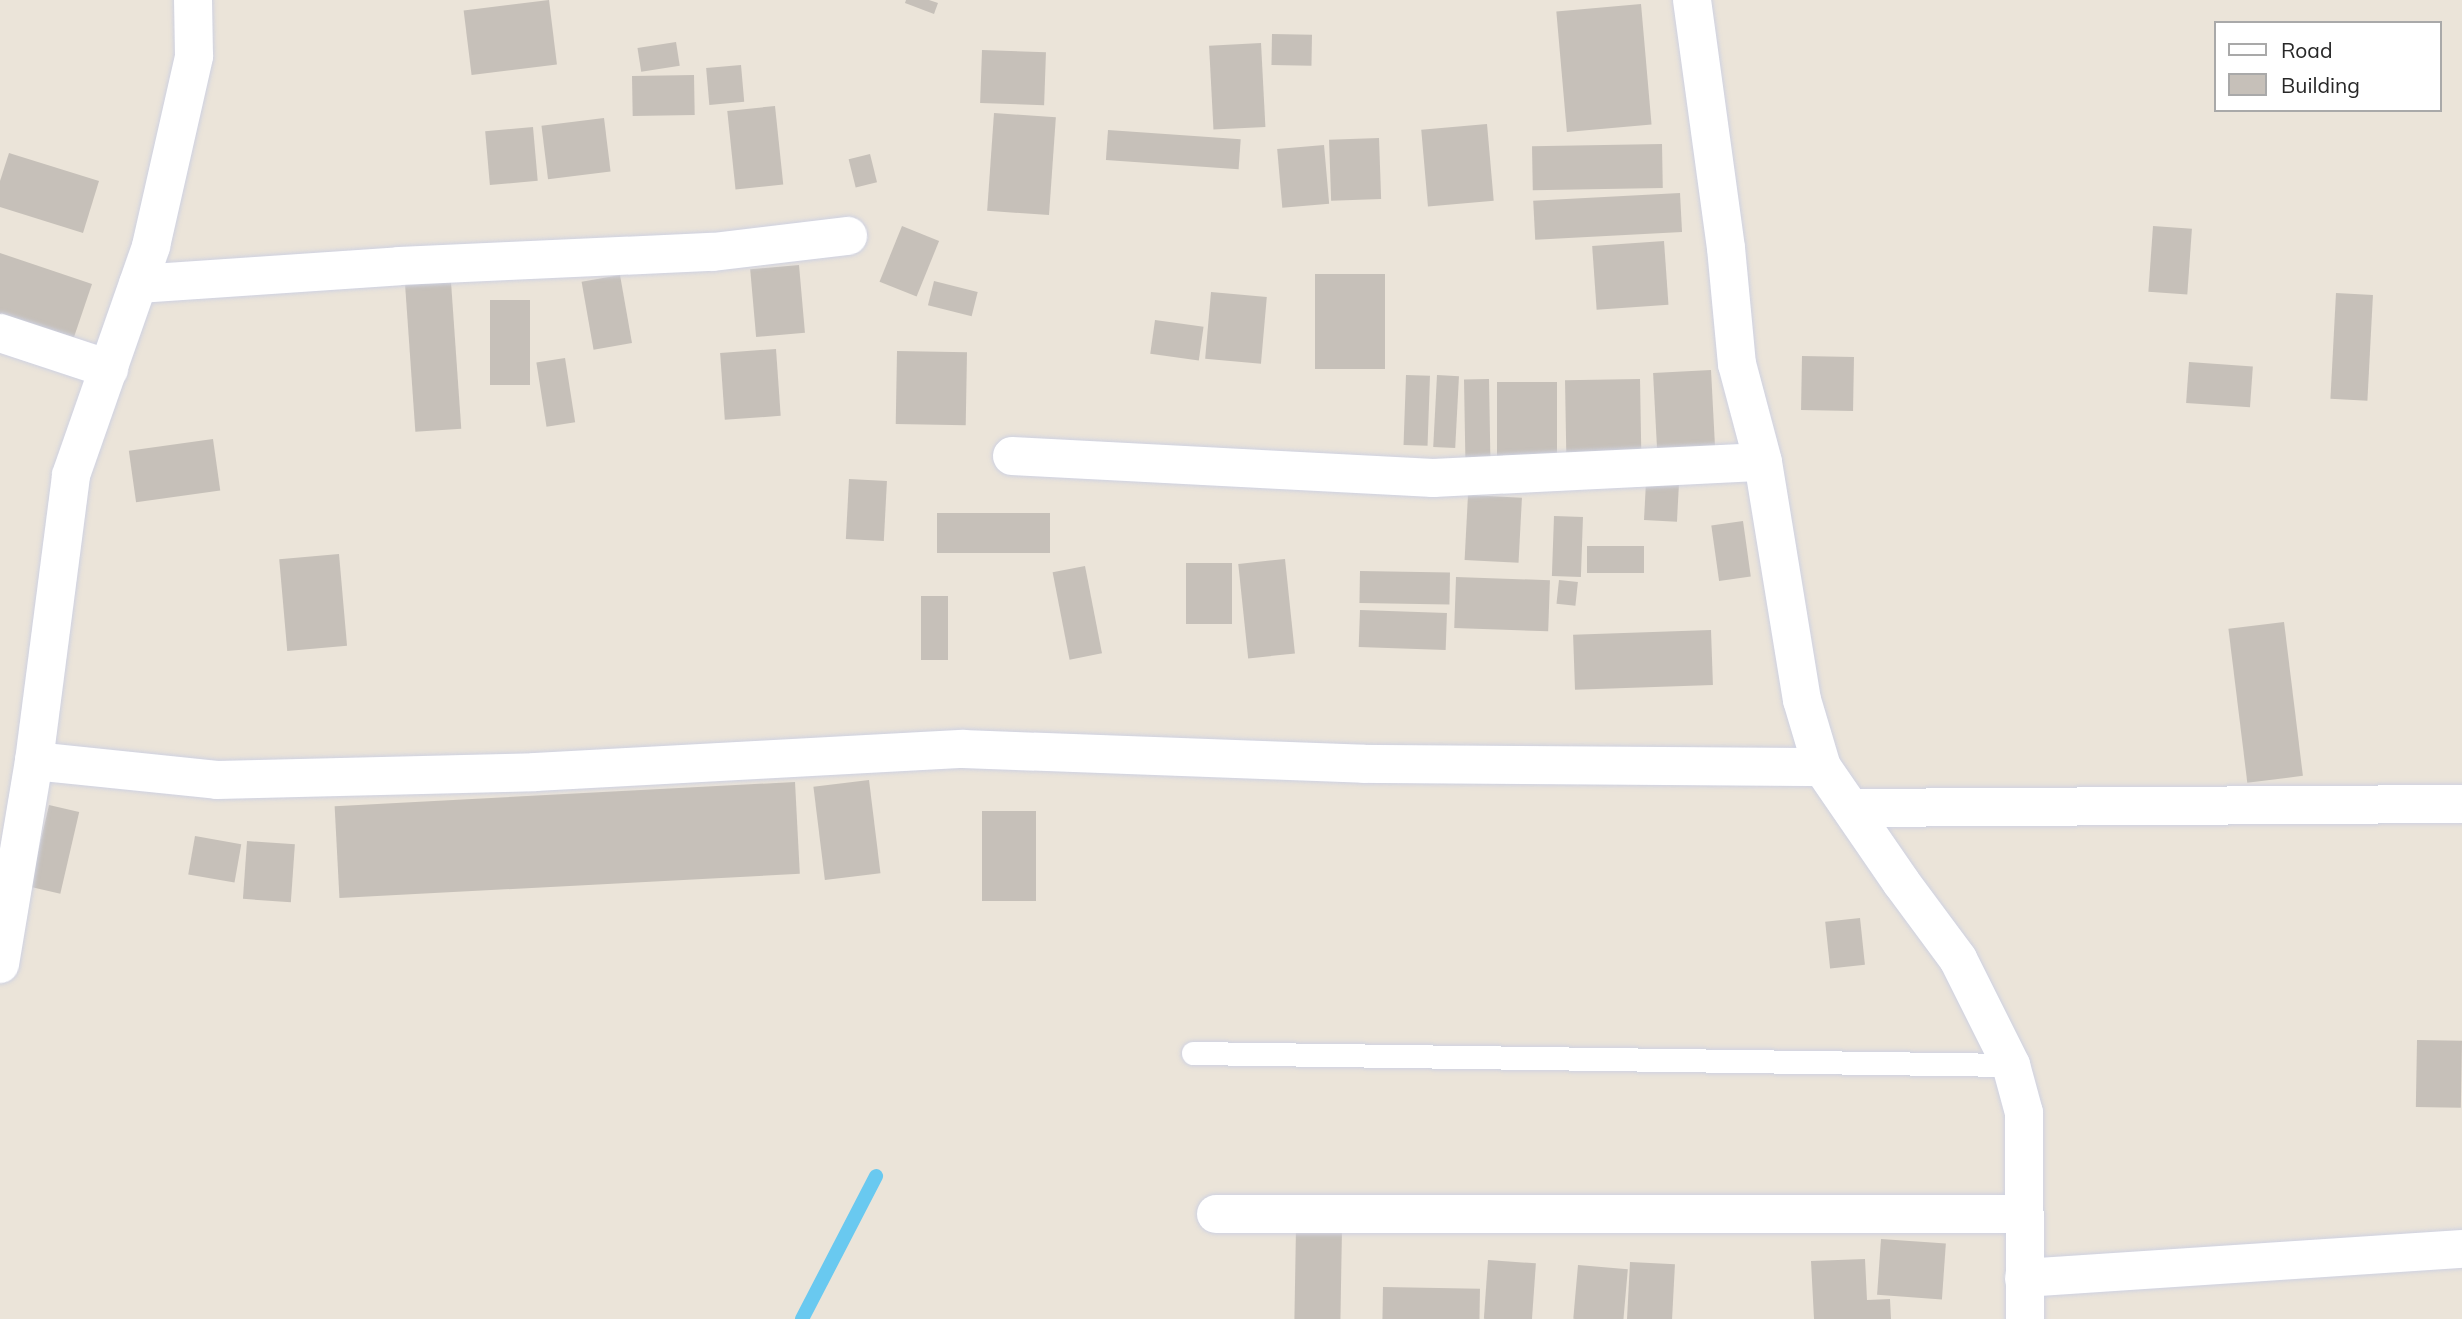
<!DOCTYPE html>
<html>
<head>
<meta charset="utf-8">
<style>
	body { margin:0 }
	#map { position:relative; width:2462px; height:1319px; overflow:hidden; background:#ebe4d9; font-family:Mulish,sans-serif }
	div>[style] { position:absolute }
	.stream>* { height:14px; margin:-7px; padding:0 7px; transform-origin:7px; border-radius:7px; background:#69c9f0 }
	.building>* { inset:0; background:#c6c0b9; transform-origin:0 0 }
	.roads { filter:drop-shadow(0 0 2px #ced1e1) drop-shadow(0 0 2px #ced1e1) }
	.service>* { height:23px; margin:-11.5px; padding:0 11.5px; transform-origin:11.5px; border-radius:11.5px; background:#fff }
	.minor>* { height:38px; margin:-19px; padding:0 19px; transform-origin:19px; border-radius:19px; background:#fff }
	span { translate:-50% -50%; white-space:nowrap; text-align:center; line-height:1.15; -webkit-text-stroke:6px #fff; paint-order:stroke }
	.legend { position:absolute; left:2214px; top:21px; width:228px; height:91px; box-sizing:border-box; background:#fff; border:2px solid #a9a9a9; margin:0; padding:9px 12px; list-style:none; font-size:21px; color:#282828 }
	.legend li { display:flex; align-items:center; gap:14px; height:35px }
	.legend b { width:35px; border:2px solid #a9a9a9 }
</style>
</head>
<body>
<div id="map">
	<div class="stream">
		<div style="left:802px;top:1319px;width:161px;rotate:-62.6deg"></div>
	</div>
	<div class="building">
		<div style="left:549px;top:0;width:65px;height:86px;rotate:83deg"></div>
		<div style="clip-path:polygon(906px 0,929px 0,938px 3px,934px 14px,905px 3px)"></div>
		<div style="left:1641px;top:4px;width:121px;height:85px;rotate:85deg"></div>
		<div style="left:1272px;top:34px;width:40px;height:31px;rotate:1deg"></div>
		<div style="left:676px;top:42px;width:24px;height:39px;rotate:81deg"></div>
		<div style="left:1261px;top:43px;width:84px;height:52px;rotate:87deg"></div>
		<div style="left:982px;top:50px;width:64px;height:53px;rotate:2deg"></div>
		<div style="left:741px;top:65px;width:37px;height:35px;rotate:85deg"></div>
		<div style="left:694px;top:75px;width:40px;height:62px;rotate:89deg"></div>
		<div style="left:775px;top:106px;width:79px;height:48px;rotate:84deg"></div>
		<div style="left:994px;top:113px;width:62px;height:98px;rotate:4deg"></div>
		<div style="left:604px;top:118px;width:54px;height:63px;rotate:83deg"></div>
		<div style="left:1487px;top:124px;width:77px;height:66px;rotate:85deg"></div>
		<div style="left:533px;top:127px;width:54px;height:48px;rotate:85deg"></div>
		<div style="left:1108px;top:130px;width:133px;height:30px;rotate:4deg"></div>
		<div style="left:1379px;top:138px;width:61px;height:50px;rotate:88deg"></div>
		<div style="left:1662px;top:144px;width:44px;height:130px;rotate:89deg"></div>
		<div style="left:1324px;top:145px;width:59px;height:47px;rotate:85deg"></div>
		<div style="clip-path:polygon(9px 153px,99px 181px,83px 233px,0 207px,0 181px)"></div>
		<div style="left:870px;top:154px;width:29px;height:22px;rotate:76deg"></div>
		<div style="left:1680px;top:193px;width:39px;height:147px;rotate:87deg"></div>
		<div style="left:902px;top:226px;width:40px;height:60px;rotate:22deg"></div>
		<div style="left:2153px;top:226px;width:39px;height:66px;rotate:4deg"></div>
		<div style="left:1664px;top:241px;width:64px;height:72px;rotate:86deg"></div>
		<div style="clip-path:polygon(0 253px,92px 284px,73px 340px,0 315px)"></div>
		<div style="left:799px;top:265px;width:68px;height:49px;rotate:85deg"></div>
		<div style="left:1315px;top:274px;width:70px;height:95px"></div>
		<div style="left:620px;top:275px;width:69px;height:39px;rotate:80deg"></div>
		<div style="left:934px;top:281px;width:45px;height:25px;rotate:14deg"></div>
		<div style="left:451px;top:282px;width:147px;height:46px;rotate:86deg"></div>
		<div style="left:1211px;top:292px;width:56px;height:67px;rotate:5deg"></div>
		<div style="left:2336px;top:293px;width:37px;height:106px;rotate:3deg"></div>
		<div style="left:490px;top:300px;width:40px;height:85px"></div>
		<div style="left:1155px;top:320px;width:49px;height:34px;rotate:8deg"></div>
		<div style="left:776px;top:349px;width:67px;height:56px;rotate:86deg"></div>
		<div style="left:897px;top:351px;width:70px;height:73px;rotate:1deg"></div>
		<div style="left:1802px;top:356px;width:52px;height:54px;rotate:1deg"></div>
		<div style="left:565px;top:358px;width:65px;height:29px;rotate:81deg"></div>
		<div style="left:2189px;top:362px;width:64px;height:41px;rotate:4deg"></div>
		<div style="left:1711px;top:370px;width:86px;height:58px;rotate:87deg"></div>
		<div style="left:1406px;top:375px;width:24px;height:70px;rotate:2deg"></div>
		<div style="left:1437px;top:375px;width:22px;height:72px;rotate:3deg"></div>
		<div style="left:1489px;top:379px;width:83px;height:25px;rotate:89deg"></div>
		<div style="left:1640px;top:379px;width:78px;height:75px;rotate:89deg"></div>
		<div style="left:1497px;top:382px;width:60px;height:76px"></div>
		<div style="left:213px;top:439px;width:52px;height:85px;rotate:82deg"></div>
		<div style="left:849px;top:479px;width:38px;height:60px;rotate:3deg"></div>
		<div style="left:1646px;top:482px;width:33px;height:38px;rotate:3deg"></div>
		<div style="left:1468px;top:495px;width:54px;height:65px;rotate:3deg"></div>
		<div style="left:937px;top:513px;width:113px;height:40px"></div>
		<div style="left:1554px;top:516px;width:29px;height:60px;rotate:2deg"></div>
		<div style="left:1743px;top:521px;width:56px;height:32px;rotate:82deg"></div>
		<div style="left:1644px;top:546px;width:27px;height:57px;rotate:90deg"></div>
		<div style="left:339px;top:554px;width:92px;height:60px;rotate:85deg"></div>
		<div style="left:1285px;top:559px;width:95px;height:47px;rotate:84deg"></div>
		<div style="left:1186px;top:563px;width:46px;height:61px"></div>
		<div style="left:1085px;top:566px;width:89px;height:33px;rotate:79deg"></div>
		<div style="left:1360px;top:571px;width:90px;height:32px;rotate:1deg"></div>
		<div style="left:1456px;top:577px;width:94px;height:51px;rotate:2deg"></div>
		<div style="left:1559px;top:580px;width:19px;height:24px;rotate:6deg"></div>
		<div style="left:921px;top:596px;width:27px;height:64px"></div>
		<div style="left:1360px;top:610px;width:87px;height:37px;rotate:2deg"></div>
		<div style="left:2284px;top:622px;width:155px;height:56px;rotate:83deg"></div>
		<div style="left:1711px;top:630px;width:55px;height:138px;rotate:88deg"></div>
		<div style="left:869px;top:780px;width:94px;height:56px;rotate:83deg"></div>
		<div style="left:795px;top:782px;width:92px;height:461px;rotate:87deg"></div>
		<div style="left:49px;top:805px;width:31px;height:84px;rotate:13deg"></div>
		<div style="left:982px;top:811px;width:54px;height:90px"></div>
		<div style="left:195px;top:836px;width:47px;height:39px;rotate:10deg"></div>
		<div style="left:247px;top:841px;width:48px;height:58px;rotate:4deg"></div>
		<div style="left:1860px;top:918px;width:47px;height:35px;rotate:84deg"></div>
		<div style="left:2417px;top:1040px;width:45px;height:67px;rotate:1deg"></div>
		<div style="left:1296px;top:1228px;width:46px;height:91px;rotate:1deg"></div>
		<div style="left:1881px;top:1239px;width:65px;height:56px;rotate:4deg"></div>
		<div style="clip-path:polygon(1865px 1259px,1867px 1300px,1890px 1299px,1891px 1319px,1814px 1319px,1811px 1261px)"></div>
		<div style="left:1488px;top:1260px;width:48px;height:59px;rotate:4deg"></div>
		<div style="left:1630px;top:1262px;width:45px;height:57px;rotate:3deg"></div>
		<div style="left:1578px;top:1265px;width:50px;height:54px;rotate:5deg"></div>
		<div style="left:1383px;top:1287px;width:97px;height:32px;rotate:1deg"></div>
	</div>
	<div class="roads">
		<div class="service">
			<div style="left:1193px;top:1053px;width:818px;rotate:0.84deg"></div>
		</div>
		<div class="minor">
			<div style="left:1692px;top:0;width:250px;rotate:82.2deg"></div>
			<div style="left:1726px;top:248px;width:117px;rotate:84.6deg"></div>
			<div style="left:1737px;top:364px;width:101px;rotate:75.1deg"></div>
			<div style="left:1763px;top:462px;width:241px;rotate:80.7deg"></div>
			<div style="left:1802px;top:700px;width:70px;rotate:73.4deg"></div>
			<div style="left:1822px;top:767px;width:140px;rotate:55.5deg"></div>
			<div style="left:1901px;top:882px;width:96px;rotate:53.5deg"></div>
			<div style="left:1958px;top:959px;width:119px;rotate:63.4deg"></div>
			<div style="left:2011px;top:1065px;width:50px;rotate:74.8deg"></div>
			<div style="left:2024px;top:1113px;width:206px;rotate:89.7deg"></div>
			<div style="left:138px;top:284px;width:262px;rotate:-3.9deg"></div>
			<div style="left:399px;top:266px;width:314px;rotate:-2.6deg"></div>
			<div style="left:713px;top:252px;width:136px;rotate:-6.8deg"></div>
			<div style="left:0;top:333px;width:115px;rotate:18.3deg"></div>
			<div style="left:1012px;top:456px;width:422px;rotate:3deg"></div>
			<div style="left:1433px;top:478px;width:330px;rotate:-2.8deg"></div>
			<div style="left:34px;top:761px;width:184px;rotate:5.9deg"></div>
			<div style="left:217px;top:780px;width:318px;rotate:-1.4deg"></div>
			<div style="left:535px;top:772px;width:429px;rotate:-3.1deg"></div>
			<div style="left:963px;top:749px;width:401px;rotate:2.1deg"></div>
			<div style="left:1364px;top:764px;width:458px;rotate:0.4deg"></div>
			<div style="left:1851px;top:808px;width:611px;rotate:-0.38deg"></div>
			<div style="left:0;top:964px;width:206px;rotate:-80.5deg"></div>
			<div style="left:34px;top:761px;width:288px;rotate:-82.6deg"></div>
			<div style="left:71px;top:475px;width:243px;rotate:-70.7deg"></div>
			<div style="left:151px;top:246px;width:195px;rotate:-77.2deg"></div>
			<div style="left:194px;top:56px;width:56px;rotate:-91deg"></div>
			<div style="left:1216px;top:1214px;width:807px"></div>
			<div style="left:2024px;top:1278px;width:439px;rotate:-3.8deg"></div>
		</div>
	</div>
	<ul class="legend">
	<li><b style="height:9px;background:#fff"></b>Road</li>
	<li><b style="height:19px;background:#c6c0b9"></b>Building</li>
	</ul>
</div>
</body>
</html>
